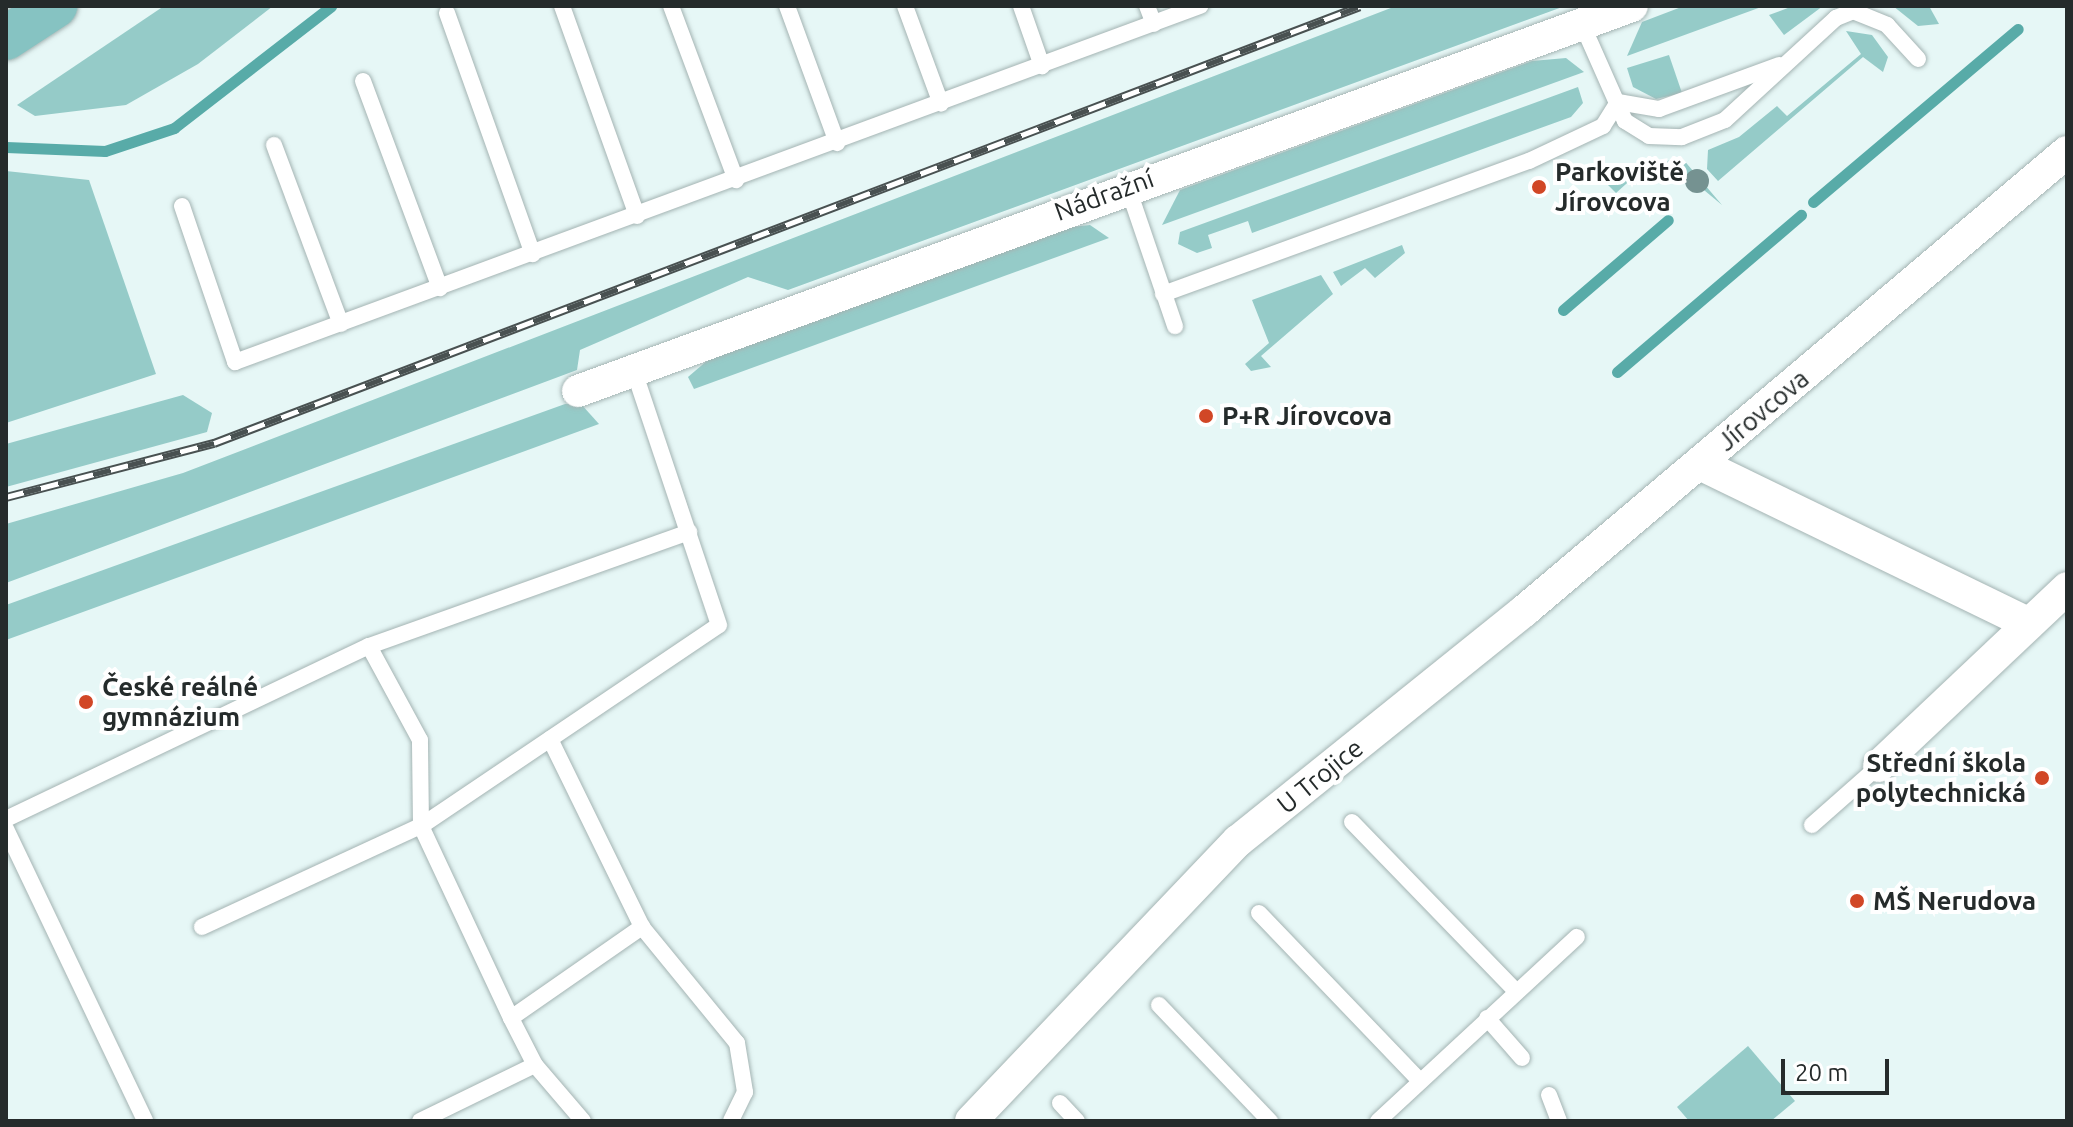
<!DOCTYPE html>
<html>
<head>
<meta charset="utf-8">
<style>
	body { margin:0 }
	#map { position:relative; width:2073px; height:1127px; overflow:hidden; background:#e6f7f6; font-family:Ubuntu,sans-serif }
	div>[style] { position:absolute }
	.green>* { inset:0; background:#95cbc8 }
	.stream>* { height:11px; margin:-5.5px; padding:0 5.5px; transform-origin:5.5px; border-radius:5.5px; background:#58aba8 }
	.roads { filter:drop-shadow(0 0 2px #a4b4b3) drop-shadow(0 0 2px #a4b4b3) }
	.service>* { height:16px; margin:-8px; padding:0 8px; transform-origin:8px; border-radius:8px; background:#fff }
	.minor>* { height:32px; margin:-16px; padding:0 16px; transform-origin:16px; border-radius:16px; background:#fff }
	.primary>* { height:44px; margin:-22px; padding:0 22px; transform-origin:22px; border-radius:22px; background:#86c3c2 }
	.rail>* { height:9px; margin-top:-4.5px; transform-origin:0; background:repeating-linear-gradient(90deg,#fff 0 18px,#495151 0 36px); box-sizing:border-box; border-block:2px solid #495151 }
	.trees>* { width:24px; height:24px; margin:-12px; border-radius:50%; background:#759291 }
	.dots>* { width:22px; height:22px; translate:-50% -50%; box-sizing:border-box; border:4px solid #fff; border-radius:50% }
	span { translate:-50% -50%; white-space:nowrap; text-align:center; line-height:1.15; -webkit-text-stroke:8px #fff; paint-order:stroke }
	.poi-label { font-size:26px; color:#252b2b; font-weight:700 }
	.left { translate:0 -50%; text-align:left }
	.right { translate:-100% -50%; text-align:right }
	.street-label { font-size:26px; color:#252b2b }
	.frame { position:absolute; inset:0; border:8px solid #252b2b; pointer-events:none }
	.scale { position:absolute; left:1781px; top:1059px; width:108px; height:36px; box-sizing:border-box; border:4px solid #252b2b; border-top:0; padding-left:10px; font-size:24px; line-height:28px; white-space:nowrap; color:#252b2b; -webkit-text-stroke:6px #fff; paint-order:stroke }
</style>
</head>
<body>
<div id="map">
	<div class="green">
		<div style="clip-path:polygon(164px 6px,273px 6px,198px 64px,126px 105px,35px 116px,17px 105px)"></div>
		<div style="clip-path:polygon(1396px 6px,1565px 6px,788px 290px,748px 277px,580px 350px,577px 370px,6px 583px,6px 524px,183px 473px)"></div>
		<div style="clip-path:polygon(1684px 6px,1764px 6px,1627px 56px,1642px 22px)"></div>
		<div style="clip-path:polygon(1793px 6px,1823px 6px,1784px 35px,1769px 15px)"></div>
		<div style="clip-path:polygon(1893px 6px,1929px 6px,1939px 24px,1918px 26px)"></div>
		<div style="clip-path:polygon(1846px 31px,1872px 35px,1888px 57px,1883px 72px,1863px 57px,1718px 181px,1707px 169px,1708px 150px,1739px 137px,1777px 106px,1787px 116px,1861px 54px)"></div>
		<div style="clip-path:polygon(1669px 55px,1682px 93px,1656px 99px,1633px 87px,1627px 68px)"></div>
		<div style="clip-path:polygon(1566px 58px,1584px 72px,1162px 225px,1180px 190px,1532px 61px)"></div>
		<div style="clip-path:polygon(1578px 87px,1583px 103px,1571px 117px,1252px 233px,1248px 221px,1208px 235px,1212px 248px,1197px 253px,1178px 244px,1180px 232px)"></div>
		<div style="clip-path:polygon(1682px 158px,1722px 205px,1681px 171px,1665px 167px,1636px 175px,1616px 193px,1600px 177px,1591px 183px,1585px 177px)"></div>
		<div style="clip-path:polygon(6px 171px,89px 180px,156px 374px,6px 423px)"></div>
		<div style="clip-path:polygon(1090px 225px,1109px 238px,694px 389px,688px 377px,709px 359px,1062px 228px)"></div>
		<div style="clip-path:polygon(1402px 245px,1405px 253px,1375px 278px,1365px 268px,1341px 286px,1333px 272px)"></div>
		<div style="clip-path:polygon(1321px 275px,1333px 294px,1261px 356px,1271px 367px,1251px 371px,1245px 364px,1269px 343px,1252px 300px)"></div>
		<div style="clip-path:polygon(183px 395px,212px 413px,207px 432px,6px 487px,6px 444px)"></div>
		<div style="clip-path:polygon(565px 404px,581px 404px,599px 424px,6px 640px,6px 605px)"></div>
		<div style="clip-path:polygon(1748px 1046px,1795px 1101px,1771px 1121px,1689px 1121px,1677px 1107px)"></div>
	</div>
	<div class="stream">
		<div style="left:6px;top:147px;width:99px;rotate:2.3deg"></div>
		<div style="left:105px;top:151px;width:73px;rotate:-18.4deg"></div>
		<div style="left:174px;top:128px;width:199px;rotate:-37.8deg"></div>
		<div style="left:1813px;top:202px;width:268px;rotate:-40.2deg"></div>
		<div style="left:1563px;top:310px;width:138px;rotate:-40.6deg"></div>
		<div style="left:1617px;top:372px;width:242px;rotate:-40.5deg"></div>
	</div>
	<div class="roads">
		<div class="service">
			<div style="left:562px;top:6px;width:223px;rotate:70.3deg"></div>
			<div style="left:671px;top:6px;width:186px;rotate:69.5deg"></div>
			<div style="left:787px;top:6px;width:146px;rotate:69.9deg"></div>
			<div style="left:905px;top:6px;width:104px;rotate:69.8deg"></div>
			<div style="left:1021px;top:6px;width:64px;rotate:70.7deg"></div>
			<div style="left:1147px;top:6px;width:19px;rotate:69deg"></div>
			<div style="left:447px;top:13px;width:256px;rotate:70.4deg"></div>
			<div style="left:1582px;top:24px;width:106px;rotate:66.1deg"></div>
			<div style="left:1625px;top:121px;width:28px;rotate:32deg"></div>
			<div style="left:1649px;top:136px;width:33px;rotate:2deg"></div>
			<div style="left:1682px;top:137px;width:46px;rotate:-21.6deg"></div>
			<div style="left:1725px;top:120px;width:151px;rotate:-42.6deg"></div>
			<div style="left:1836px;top:18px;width:18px;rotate:-22deg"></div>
			<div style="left:1853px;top:11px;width:37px;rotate:22deg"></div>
			<div style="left:1887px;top:25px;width:46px;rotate:47.6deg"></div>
			<div style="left:363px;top:81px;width:221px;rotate:69.6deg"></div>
			<div style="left:1618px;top:102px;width:42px;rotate:9.7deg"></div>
			<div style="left:1659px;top:109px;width:128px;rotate:-20.1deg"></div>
			<div style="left:274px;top:145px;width:191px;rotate:69.5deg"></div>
			<div style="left:1128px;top:188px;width:146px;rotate:71.2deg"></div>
			<div style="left:182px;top:206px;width:165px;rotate:71.2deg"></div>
			<div style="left:235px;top:362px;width:1029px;rotate:-20.25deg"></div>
			<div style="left:1163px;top:294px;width:389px;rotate:-20deg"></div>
			<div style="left:1529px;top:161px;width:82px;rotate:-25.3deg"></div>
			<div style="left:1603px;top:126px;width:28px;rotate:-58deg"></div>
			<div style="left:550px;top:739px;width:209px;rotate:63.9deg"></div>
			<div style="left:6px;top:819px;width:402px;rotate:-25.5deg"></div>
			<div style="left:1352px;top:822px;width:235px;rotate:45.9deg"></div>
			<div style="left:1812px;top:825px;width:89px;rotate:-41.4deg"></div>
			<div style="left:421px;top:826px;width:359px;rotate:-34deg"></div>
			<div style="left:719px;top:625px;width:271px;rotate:-108.5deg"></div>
			<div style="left:421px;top:826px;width:86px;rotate:-90.7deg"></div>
			<div style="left:420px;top:740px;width:107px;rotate:-118.5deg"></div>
			<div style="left:369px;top:646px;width:340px;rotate:-19.6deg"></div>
			<div style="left:6px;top:829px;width:323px;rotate:64.5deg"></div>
			<div style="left:1259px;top:913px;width:233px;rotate:46.2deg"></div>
			<div style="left:202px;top:927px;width:241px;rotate:-24.8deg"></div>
			<div style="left:421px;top:826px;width:212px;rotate:64.9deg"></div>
			<div style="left:1159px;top:1005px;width:161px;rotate:46.3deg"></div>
			<div style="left:1487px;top:1018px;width:53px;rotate:48.8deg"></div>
			<div style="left:1549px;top:1095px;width:28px;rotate:69deg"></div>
			<div style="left:1060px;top:1103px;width:25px;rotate:47deg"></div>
			<div style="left:420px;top:1121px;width:128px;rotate:-26deg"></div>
			<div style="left:583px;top:1121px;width:74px;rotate:-130.6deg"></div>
			<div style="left:535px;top:1065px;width:53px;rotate:-117.1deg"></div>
			<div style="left:511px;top:1018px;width:160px;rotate:-34.8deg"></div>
			<div style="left:642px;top:927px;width:150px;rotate:50.7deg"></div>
			<div style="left:737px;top:1043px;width:50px;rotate:80.7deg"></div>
			<div style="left:745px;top:1092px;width:32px;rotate:116deg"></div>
			<div style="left:1378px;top:1121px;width:271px;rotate:-42.8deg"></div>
		</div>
		<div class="minor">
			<div style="left:578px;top:391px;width:1122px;rotate:-20.07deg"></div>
			<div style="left:1700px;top:464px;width:364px;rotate:25.9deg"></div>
			<div style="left:1879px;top:766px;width:259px;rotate:-43.4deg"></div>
			<div style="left:971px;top:1121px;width:387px;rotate:-46.4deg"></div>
			<div style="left:1238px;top:841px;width:367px;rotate:-38.8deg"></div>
			<div style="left:1524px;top:611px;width:711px;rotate:-40.21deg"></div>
		</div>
		<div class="primary">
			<div style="left:6px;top:38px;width:59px;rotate:-33.1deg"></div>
		</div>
	</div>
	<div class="rail">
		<div style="left:6px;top:497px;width:215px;rotate:-14.6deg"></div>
		<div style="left:214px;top:443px;width:1226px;rotate:-20.87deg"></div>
	</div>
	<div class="trees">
		<div style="left:1697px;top:181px"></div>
	</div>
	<div class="dots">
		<div style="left:1539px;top:187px;background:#d14726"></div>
		<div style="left:1206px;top:416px;background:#d14726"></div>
		<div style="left:86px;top:702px;background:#d14726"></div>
		<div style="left:2042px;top:778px;background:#d14726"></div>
		<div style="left:1857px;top:901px;background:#d14726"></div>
	</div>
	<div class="poi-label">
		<span class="left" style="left:1555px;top:187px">Parkoviště<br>Jírovcova</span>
		<span class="left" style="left:1222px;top:416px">P+R Jírovcova</span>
		<span class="left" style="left:102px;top:702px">České reálné<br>gymnázium</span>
		<span class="right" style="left:2026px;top:778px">Střední škola<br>polytechnická</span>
		<span class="left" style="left:1873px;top:901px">MŠ Nerudova</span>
	</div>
	<div class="street-label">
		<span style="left:1104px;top:195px;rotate:-20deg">Nádražní</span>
		<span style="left:1763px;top:410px;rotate:-40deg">Jírovcova</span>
		<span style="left:1320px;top:776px;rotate:-39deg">U Trojice</span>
	</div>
	<div class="frame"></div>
	<div class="scale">20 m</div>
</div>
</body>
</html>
